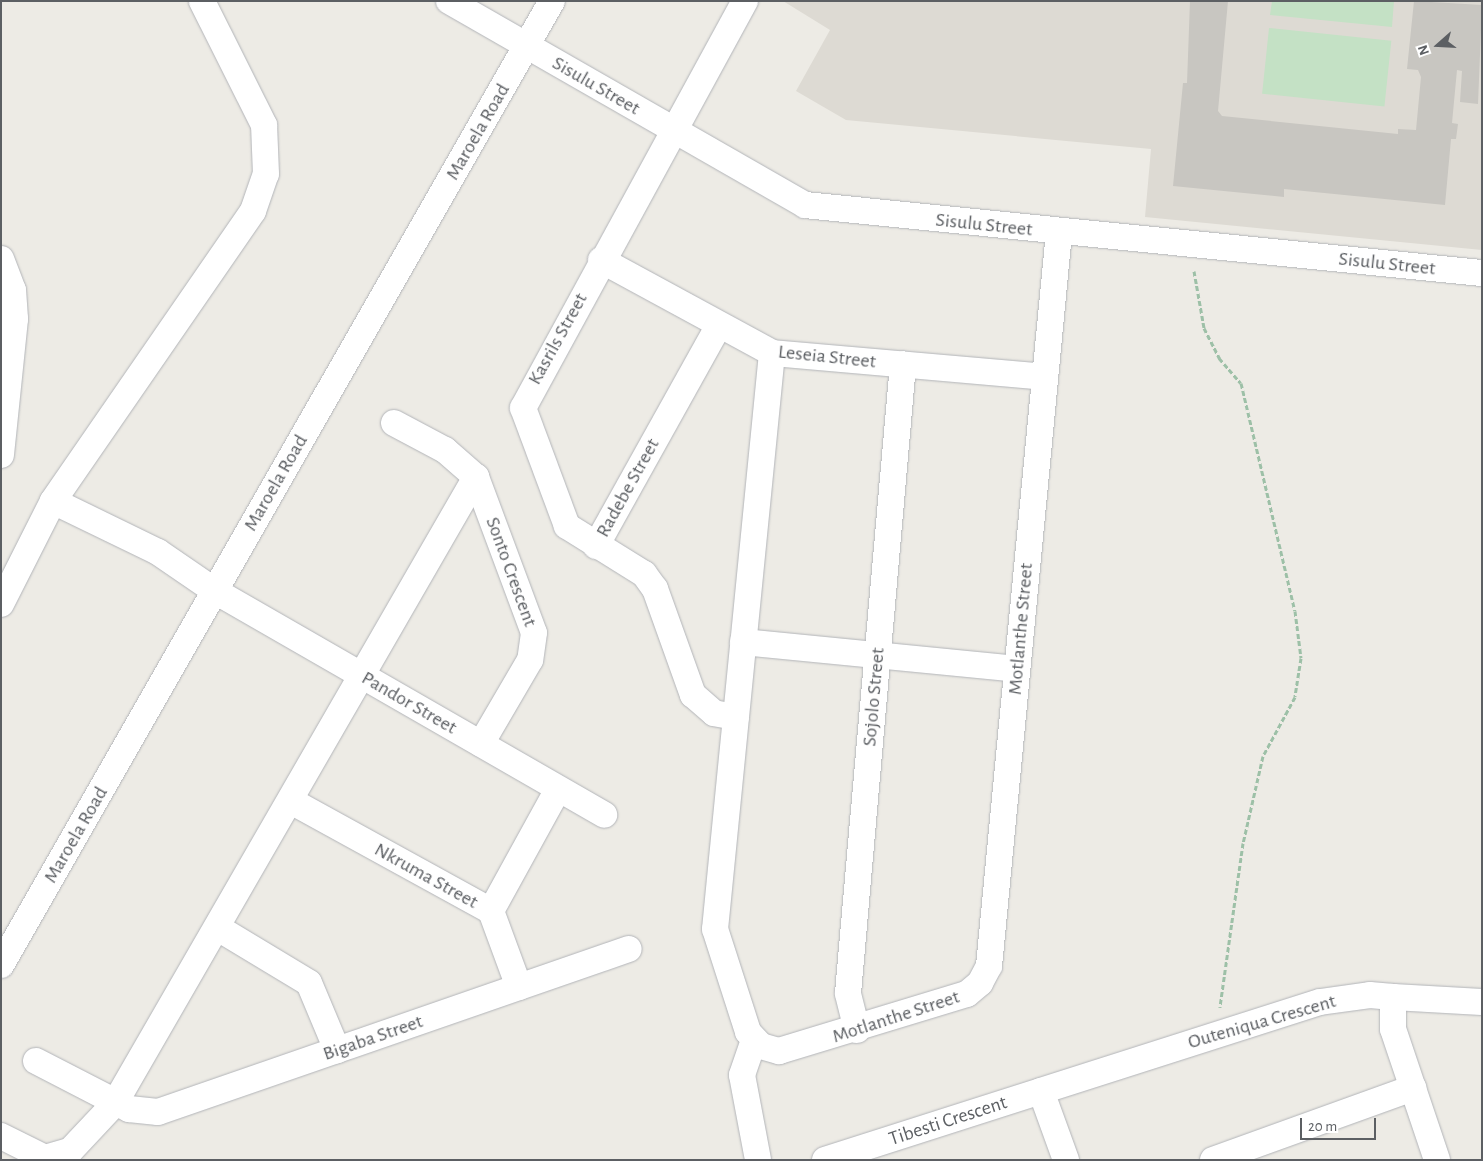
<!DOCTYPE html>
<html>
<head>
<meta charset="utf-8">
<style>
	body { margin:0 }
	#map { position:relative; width:1483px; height:1161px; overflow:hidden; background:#edebe5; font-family:"Alegreya Sans",sans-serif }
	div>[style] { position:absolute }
	.education>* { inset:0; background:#dddad3 }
	.green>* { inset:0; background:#c4e1c5; transform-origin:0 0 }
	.building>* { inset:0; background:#c8c6c1 }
	.path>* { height:3px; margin-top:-1.5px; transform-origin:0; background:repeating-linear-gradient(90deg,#9dc0a7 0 5px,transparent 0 7.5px) }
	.roads { filter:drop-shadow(0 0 1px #b2b4b8) drop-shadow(0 0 1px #b2b4b8) }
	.minor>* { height:26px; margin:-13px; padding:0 13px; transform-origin:13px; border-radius:13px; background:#fff }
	span { translate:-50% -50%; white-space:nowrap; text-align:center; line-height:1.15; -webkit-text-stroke:4px #fff; paint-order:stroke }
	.street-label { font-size:20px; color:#5c5f63 }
	.frame { position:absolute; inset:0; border:2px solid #5c5f63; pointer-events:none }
	.north { position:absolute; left:1413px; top:20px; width:50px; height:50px; -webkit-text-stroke:4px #fff; paint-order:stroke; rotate:251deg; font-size:14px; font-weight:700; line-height:20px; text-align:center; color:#5c5f63 }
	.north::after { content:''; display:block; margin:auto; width:18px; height:22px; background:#5c5f63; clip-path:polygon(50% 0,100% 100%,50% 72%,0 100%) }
	.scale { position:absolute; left:1300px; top:1118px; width:76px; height:22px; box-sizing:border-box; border:2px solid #5c5f63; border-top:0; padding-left:6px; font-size:15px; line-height:18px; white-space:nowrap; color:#5c5f63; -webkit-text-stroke:4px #fff; paint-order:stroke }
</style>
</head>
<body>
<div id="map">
	<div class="education">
		<div style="clip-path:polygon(783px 1px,1482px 1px,1482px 250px,1145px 217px,1151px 149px,846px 120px,796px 91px,830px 30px)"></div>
	</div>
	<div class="green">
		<div style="clip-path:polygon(1272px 1px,1394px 1px,1392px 27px,1270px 15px)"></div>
		<div style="left:1269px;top:28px;width:123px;height:66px;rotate:6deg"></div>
	</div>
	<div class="building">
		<div style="clip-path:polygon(1190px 1px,1228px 1px,1218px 111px,1222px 116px,1398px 134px,1398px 129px,1416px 130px,1421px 77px,1418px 70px,1407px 69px,1414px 1px,1482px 5px,1478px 104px,1460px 102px,1462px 71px,1457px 70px,1452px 123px,1458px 124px,1456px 139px,1451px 139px,1445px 205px,1284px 189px,1284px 197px,1173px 186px,1183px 83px,1187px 83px)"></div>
	</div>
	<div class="path">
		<div style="left:1194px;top:271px;width:58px;rotate:80deg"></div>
		<div style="left:1204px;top:328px;width:34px;rotate:63deg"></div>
		<div style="left:1219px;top:358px;width:33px;rotate:49deg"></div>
		<div style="left:1241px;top:383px;width:234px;rotate:76.7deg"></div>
		<div style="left:1295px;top:611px;width:47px;rotate:82.7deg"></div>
		<div style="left:1301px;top:658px;width:39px;rotate:99deg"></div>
		<div style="left:1295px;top:697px;width:67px;rotate:118.5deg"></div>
		<div style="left:1263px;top:756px;width:89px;rotate:102.9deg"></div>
		<div style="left:1243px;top:843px;width:166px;rotate:98deg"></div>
	</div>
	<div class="roads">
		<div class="minor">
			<div style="left:449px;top:1px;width:410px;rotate:29.8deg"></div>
			<div style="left:805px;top:205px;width:680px;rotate:5.74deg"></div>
			<div style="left:1px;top:259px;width:33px;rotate:69deg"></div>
			<div style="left:13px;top:290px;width:29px;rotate:86deg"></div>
			<div style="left:15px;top:319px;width:137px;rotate:95.9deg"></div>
			<div style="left:601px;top:260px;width:195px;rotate:28.5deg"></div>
			<div style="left:772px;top:353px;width:274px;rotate:5deg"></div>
			<div style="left:772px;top:353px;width:579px;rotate:95.65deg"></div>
			<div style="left:715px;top:929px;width:108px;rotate:72.2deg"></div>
			<div style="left:748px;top:1032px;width:19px;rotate:47deg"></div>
			<div style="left:761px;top:1046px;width:19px;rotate:16deg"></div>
			<div style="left:779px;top:1051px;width:196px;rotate:-16.9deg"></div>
			<div style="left:967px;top:994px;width:17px;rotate:-40deg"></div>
			<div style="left:980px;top:983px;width:19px;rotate:-62deg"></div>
			<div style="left:989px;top:966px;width:737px;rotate:-84.55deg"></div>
			<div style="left:394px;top:423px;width:58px;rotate:27.9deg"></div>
			<div style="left:445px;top:450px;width:41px;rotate:41.1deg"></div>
			<div style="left:476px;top:477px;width:166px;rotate:69.6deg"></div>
			<div style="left:534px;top:633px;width:27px;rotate:98deg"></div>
			<div style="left:530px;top:660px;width:97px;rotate:120.3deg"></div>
			<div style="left:53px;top:501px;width:117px;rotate:25.9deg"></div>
			<div style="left:158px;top:552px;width:69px;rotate:34.4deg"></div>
			<div style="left:215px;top:591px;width:449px;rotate:29.9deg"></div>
			<div style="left:596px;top:546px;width:251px;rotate:-60.9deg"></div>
			<div style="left:1px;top:604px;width:115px;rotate:-63.2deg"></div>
			<div style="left:53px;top:501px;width:352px;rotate:-55.4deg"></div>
			<div style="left:253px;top:211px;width:39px;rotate:-71deg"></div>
			<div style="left:266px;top:174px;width:49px;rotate:-92.3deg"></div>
			<div style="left:264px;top:125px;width:139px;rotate:-116.6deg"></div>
			<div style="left:743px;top:642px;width:275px;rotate:5.6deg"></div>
			<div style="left:736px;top:717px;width:22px;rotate:-170deg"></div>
			<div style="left:714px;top:713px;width:28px;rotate:-139deg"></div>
			<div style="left:693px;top:695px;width:113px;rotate:-109.7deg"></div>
			<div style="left:655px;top:589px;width:19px;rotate:-126deg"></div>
			<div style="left:644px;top:574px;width:91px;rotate:-148.1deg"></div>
			<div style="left:567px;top:526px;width:126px;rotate:-110.4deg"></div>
			<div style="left:523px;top:408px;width:464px;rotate:-61.4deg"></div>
			<div style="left:291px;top:801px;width:228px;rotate:28.8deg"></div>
			<div style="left:491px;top:911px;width:81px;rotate:69.8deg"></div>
			<div style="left:491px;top:911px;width:139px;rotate:-61.2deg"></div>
			<div style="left:218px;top:928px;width:106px;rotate:31.1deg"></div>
			<div style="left:309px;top:983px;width:73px;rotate:67.3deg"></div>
			<div style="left:1px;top:965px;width:1110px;rotate:-60.25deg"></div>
			<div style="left:1393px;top:997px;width:89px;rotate:3.2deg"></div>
			<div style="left:857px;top:1030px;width:38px;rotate:-104deg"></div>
			<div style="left:848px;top:993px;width:631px;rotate:-85deg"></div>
			<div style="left:754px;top:1040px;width:37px;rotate:109deg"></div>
			<div style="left:742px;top:1075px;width:86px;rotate:79.3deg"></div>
			<div style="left:36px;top:1061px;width:105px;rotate:27.3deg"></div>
			<div style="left:129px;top:1109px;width:29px;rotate:6deg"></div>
			<div style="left:158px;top:1112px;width:498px;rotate:-19.1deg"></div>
			<div style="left:1px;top:1136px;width:49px;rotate:26.6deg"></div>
			<div style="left:45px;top:1158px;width:26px;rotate:-16deg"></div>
			<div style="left:70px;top:1151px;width:66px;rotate:-46.8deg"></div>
			<div style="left:115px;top:1103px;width:723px;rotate:-60.03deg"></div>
			<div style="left:825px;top:1160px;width:227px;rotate:-17.7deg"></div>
			<div style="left:1066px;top:1160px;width:73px;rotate:-109.9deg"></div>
			<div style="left:1041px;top:1091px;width:293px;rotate:-17.7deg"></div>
			<div style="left:1320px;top:1002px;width:50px;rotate:-8deg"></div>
			<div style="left:1370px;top:995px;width:23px;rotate:5deg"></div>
			<div style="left:1393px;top:997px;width:32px;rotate:90deg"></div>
			<div style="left:1393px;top:1029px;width:138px;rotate:71.4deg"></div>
			<div style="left:1213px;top:1160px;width:213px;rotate:-19.8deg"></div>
		</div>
	</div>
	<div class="street-label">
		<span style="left:596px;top:86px;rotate:30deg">Sisulu Street</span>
		<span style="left:478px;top:132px;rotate:-60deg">Maroela Road</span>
		<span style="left:984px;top:225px;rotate:6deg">Sisulu Street</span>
		<span style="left:1387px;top:264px;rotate:6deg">Sisulu Street</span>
		<span style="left:558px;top:339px;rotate:-61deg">Kasrils Street</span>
		<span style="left:827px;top:357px;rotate:6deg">Leseia Street</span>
		<span style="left:276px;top:483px;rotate:-60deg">Maroela Road</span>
		<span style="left:628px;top:488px;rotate:-61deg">Radebe Street</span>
		<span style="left:511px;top:572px;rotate:70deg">Sonto Crescent</span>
		<span style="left:1021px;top:629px;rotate:-85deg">Motlanthe Street</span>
		<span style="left:874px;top:697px;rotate:-85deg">Sojolo Street</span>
		<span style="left:409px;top:703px;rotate:30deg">Pandor Street</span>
		<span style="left:76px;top:835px;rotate:-60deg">Maroela Road</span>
		<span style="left:426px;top:876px;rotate:29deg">Nkruma Street</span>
		<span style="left:896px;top:1017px;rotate:-18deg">Motlanthe Street</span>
		<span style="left:1262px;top:1022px;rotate:-16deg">Outeniqua Crescent</span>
		<span style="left:373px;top:1038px;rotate:-19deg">Bigaba Street</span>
		<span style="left:948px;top:1121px;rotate:-18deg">Tibesti Crescent</span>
	</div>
	<div class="frame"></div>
	<div class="north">N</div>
	<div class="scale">20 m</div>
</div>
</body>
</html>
